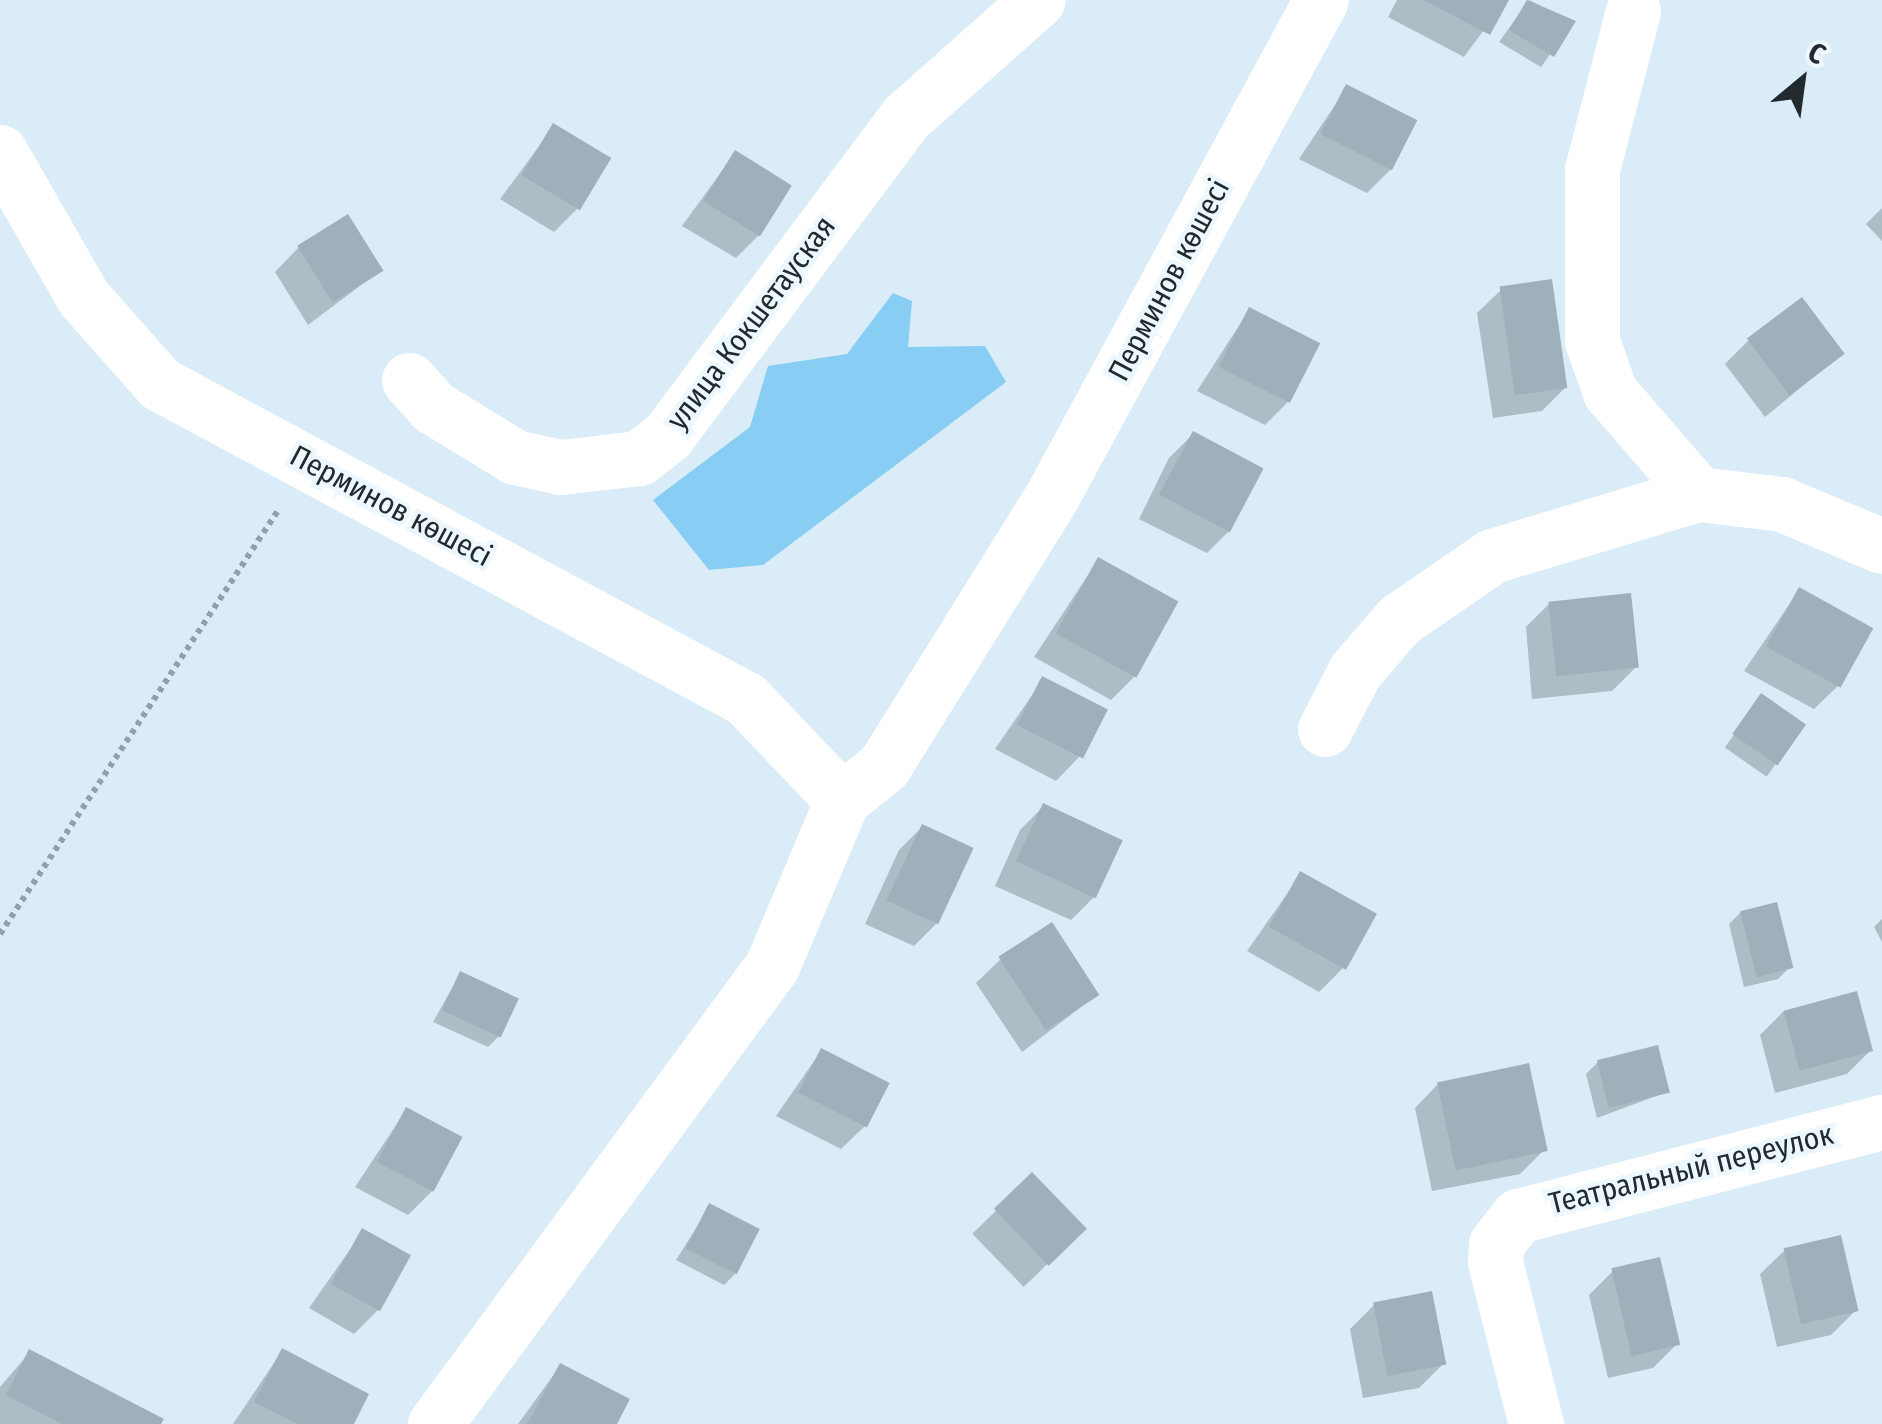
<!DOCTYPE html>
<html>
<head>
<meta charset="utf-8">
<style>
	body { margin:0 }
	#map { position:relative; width:1882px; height:1424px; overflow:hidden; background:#d9ecf7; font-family:"Fira Sans Condensed",sans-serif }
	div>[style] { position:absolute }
	.water>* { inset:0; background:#88cdf3 }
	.shadow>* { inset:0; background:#0003; transform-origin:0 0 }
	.building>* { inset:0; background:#9eb0ba; transform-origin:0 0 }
	.path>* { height:6px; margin-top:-3px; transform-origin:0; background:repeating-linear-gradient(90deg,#92a0a9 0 5px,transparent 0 10px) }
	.minor>* { height:55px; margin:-27.5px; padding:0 27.5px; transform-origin:27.5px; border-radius:27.5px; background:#fff }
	span { translate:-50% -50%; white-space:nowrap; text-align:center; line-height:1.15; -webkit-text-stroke:9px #ecf8fe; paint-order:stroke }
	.street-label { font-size:30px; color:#232a2f }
	.north { position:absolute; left:1752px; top:30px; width:100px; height:100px; -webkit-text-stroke:8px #ecf8fe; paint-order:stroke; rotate:29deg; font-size:28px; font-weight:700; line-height:40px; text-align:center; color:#232a2f }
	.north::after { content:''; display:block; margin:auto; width:35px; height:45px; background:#232a2f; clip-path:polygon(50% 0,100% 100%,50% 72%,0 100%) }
</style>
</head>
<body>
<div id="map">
	<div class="water">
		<div style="clip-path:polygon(893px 293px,912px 301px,908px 347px,985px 346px,1006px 382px,763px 565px,709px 570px,653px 500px,750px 427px,768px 366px,847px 354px)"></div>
	</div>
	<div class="shadow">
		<div style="clip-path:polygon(1397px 0,1506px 0,1464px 57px,1388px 17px)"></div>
		<div style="clip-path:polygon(1529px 0,1573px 22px,1541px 67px,1499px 42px)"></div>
		<div style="clip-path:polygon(1347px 87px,1391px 169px,1367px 193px,1299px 159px)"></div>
		<div style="clip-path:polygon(554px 126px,578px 208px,554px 232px,500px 199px)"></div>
		<div style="clip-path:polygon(735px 153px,759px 235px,736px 258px,682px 226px)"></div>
		<div style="clip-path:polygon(1882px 208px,1882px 241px,1866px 224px)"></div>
		<div style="clip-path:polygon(298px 248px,381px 270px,308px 325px,275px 272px)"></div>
		<div style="clip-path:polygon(1501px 290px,1566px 387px,1542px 411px,1493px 418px,1477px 313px)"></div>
		<div style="clip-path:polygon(1249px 310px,1289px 401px,1265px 425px,1197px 391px)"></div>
		<div style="clip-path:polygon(1749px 340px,1842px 354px,1765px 417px,1725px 364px)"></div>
		<div style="clip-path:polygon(1193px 434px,1231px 529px,1207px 553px,1139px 519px,1169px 458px)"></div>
		<div style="clip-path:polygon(1098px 560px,1135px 676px,1111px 700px,1034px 657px)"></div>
		<div style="clip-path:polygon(1799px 590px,1838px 686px,1814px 709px,1744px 671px)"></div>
		<div style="clip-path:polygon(1550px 603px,1636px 667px,1612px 691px,1532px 699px,1526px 627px)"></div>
		<div style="clip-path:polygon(1043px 679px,1079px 757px,1056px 781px,995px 749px)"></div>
		<div style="left:1761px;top:696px;width:51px;height:63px;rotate:35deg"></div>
		<div style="clip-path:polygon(1044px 806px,1095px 896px,1071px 920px,995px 886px,1020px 830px)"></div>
		<div style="clip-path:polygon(922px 827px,938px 922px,914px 946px,865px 924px,899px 850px)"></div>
		<div style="clip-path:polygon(1301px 874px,1343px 968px,1319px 992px,1247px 951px)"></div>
		<div style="clip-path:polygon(1741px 912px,1790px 967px,1778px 979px,1744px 987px,1729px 924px)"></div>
		<div style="clip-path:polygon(1882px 919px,1882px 942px,1874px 927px)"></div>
		<div style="clip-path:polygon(1000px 960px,1097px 995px,1022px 1052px,976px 983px)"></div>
		<div style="clip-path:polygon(460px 974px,500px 1035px,488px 1047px,433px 1022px)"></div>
		<div style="clip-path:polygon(1784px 1011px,1871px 1050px,1847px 1074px,1775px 1093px,1760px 1035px)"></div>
		<div style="clip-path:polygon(821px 1051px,865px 1126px,841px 1149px,776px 1116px)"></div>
		<div style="clip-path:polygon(1598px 1062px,1667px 1092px,1597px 1118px,1586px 1074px)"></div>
		<div style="clip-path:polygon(1438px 1084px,1544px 1150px,1520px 1174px,1432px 1191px,1415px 1108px)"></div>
		<div style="clip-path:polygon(406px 1110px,432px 1191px,408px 1215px,355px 1187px)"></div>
		<div style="left:1032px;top:1176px;width:74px;height:83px;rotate:46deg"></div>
		<div style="clip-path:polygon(710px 1206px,735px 1274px,724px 1285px,676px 1260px)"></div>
		<div style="clip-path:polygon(363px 1231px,378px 1310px,354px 1334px,309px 1308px)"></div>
		<div style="clip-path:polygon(1784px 1251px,1855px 1311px,1831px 1335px,1777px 1347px,1760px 1274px)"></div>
		<div style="clip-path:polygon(1613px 1271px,1677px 1344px,1653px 1368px,1608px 1378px,1589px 1295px)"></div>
		<div style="clip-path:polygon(1374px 1305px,1443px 1364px,1419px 1388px,1363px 1398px,1350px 1329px)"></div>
		<div style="clip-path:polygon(282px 1351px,351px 1424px,233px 1424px)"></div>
		<div style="clip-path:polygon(30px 1352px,159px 1424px,0 1424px,0 1387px)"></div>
		<div style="clip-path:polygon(560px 1366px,614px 1424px,518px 1424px)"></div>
	</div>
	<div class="building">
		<div style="clip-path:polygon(1424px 0,1509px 0,1490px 35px)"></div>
		<div style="clip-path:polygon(1527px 0,1576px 21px,1554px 57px,1509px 30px)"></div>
		<div style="left:1346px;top:84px;width:80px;height:56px;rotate:27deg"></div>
		<div style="left:553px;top:123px;width:68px;height:61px;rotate:31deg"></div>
		<div style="left:735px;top:150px;width:67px;height:60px;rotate:32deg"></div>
		<div style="left:348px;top:214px;width:67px;height:60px;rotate:58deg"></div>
		<div style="left:1552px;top:279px;width:110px;height:53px;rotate:82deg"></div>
		<div style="left:1802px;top:297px;width:71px;height:69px;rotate:53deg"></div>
		<div style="left:1249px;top:307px;width:80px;height:67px;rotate:27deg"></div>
		<div style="left:1193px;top:431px;width:80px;height:72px;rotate:28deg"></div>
		<div style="left:1098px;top:557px;width:92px;height:87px;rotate:29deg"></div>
		<div style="left:1799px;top:587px;width:85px;height:68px;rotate:29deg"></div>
		<div style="left:1631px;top:593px;width:75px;height:83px;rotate:84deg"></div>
		<div style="left:1042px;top:676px;width:74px;height:55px;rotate:27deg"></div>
		<div style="left:1761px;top:693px;width:55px;height:50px;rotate:35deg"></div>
		<div style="left:1043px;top:803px;width:88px;height:64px;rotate:25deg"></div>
		<div style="left:922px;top:824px;width:57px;height:84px;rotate:25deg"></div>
		<div style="left:1300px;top:871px;width:88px;height:64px;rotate:29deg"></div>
		<div style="left:1777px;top:902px;width:68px;height:38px;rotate:76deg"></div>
		<div style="left:1052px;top:922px;width:87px;height:64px;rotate:57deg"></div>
		<div style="left:460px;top:971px;width:65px;height:43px;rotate:25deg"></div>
		<div style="left:1857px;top:991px;width:62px;height:76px;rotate:75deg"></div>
		<div style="left:1658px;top:1045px;width:49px;height:63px;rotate:76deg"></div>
		<div style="left:821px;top:1048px;width:77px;height:50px;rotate:27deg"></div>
		<div style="left:1529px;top:1063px;width:90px;height:94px;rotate:78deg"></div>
		<div style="left:406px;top:1107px;width:64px;height:62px;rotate:28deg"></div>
		<div style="left:1032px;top:1172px;width:79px;height:53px;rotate:46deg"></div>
		<div style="left:709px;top:1203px;width:57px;height:51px;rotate:27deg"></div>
		<div style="left:362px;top:1228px;width:56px;height:64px;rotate:29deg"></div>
		<div style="left:1841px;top:1235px;width:78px;height:59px;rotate:77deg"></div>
		<div style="left:1660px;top:1257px;width:90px;height:50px;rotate:77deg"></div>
		<div style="left:1432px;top:1291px;width:75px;height:60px;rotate:79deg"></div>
		<div style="clip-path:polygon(282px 1348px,369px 1394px,354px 1424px,297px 1424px,254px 1402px)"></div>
		<div style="clip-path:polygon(29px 1349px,164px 1419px,161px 1424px,62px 1424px,6px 1395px)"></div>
		<div style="clip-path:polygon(560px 1363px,630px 1399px,617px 1424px,527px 1424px)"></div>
	</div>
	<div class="path">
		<div style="left:0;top:934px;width:508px;rotate:-56.72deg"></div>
	</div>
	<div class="minor">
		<div style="left:1633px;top:11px;width:163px;rotate:104.5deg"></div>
		<div style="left:1592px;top:169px;width:172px;rotate:90deg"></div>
		<div style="left:1592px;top:341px;width:54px;rotate:70.6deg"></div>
		<div style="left:1610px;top:392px;width:135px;rotate:49.2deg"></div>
		<div style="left:0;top:152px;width:167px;rotate:60.2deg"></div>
		<div style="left:83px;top:297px;width:116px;rotate:48.5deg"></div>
		<div style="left:160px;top:384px;width:665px;rotate:28.26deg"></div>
		<div style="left:746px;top:699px;width:139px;rotate:46.5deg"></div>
		<div style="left:409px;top:380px;width:36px;rotate:48deg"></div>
		<div style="left:433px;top:407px;width:96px;rotate:31.4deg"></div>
		<div style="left:515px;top:457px;width:47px;rotate:12.3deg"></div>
		<div style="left:561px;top:467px;width:79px;rotate:-6.6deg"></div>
		<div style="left:639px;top:458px;width:37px;rotate:-38deg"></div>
		<div style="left:668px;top:435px;width:397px;rotate:-53.2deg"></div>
		<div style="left:906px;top:117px;width:176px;rotate:-41.6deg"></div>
		<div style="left:1325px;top:729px;width:65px;rotate:-62.7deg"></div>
		<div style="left:1355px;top:671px;width:67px;rotate:-49.2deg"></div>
		<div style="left:1399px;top:620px;width:113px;rotate:-34.5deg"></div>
		<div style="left:1492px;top:556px;width:215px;rotate:-16.8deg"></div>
		<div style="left:1698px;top:494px;width:85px;rotate:6.8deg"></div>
		<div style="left:1782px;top:504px;width:108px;rotate:22.8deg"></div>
		<div style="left:435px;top:1424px;width:569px;rotate:-53.65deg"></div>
		<div style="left:772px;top:966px;width:180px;rotate:-67.1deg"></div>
		<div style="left:842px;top:800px;width:54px;rotate:-39deg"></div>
		<div style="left:884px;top:766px;width:318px;rotate:-58.1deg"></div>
		<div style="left:1052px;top:496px;width:564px;rotate:-61.53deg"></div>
		<div style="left:1536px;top:1424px;width:167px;rotate:-104.2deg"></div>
		<div style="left:1495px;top:1262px;width:18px;rotate:-87deg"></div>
		<div style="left:1496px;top:1244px;width:36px;rotate:-52deg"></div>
		<div style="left:1518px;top:1216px;width:376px;rotate:-14.5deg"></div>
	</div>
	<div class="street-label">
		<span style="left:1169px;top:280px;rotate:-62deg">Перминов көшесі</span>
		<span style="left:751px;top:323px;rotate:-53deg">улица Кокшетауская</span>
		<span style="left:391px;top:506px;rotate:28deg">Перминов көшесі</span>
		<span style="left:1691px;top:1169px;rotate:-14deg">Театральный переулок</span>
	</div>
	<div class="north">С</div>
</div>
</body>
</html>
